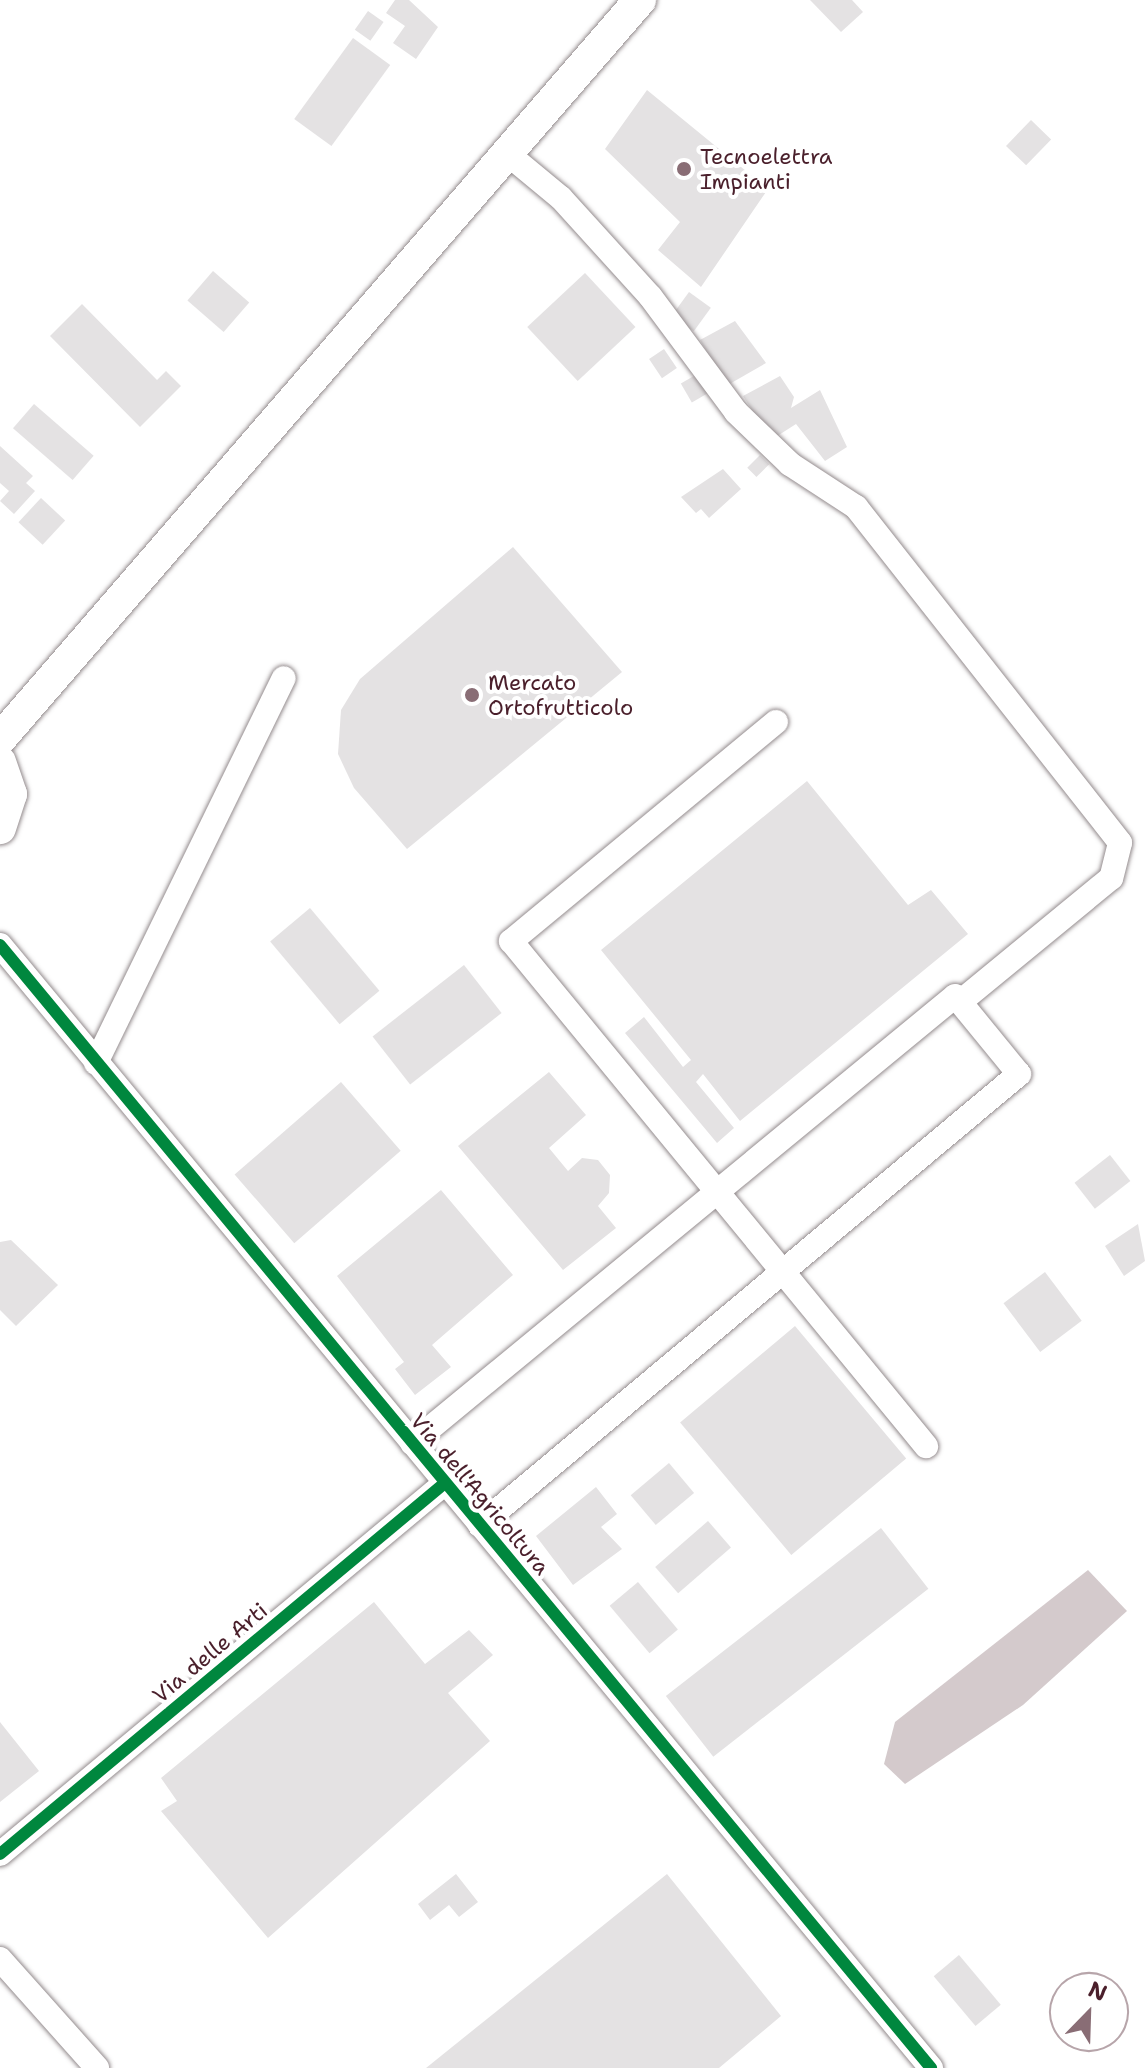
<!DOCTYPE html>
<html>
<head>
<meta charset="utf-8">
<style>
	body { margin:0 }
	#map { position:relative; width:1145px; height:2068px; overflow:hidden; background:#fff; font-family:"Shantell Sans",sans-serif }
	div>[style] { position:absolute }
	.water>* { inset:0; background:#d4cacc }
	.building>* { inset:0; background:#e4e2e3; transform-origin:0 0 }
	.roads { filter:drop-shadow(0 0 2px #948c8e) drop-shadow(0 0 2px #948c8e) }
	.minor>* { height:24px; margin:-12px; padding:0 12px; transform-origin:12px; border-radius:12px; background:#fff }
	.major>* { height:32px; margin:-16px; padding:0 16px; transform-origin:16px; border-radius:16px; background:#fff }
	.cycleway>* { height:12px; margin:-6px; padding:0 6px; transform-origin:6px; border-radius:6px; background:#00873e }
	.dots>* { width:22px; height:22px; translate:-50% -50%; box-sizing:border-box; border:4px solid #fff; border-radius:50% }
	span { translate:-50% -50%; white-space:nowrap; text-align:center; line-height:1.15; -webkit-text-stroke:8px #fff; paint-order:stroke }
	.poi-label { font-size:22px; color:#4a1f2b }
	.left { translate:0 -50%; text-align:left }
	.street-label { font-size:22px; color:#4a1f2b }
	.north { position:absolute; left:1049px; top:1972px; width:80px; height:80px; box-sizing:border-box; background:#fff; border:2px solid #b7a5aa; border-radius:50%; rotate:23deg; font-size:22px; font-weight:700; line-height:32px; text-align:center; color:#4a1f2b }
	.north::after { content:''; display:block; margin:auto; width:28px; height:36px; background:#896d75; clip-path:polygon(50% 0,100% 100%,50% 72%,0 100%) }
</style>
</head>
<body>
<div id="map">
	<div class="water">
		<div style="clip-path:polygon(1088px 1570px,1127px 1611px,1023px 1705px,905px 1784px,884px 1764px,895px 1722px)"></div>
	</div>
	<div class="building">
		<div style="clip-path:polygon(395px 0,409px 0,438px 27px,416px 59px,393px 43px,405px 26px,386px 13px)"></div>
		<div style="clip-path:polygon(810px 0,852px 0,863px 12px,841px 32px)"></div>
		<div style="left:368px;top:11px;width:19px;height:23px;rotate:35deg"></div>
		<div style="left:353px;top:38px;width:46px;height:100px;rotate:36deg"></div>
		<div style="clip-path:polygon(647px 90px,768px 189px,701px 287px,658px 250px,680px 222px,605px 149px)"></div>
		<div style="left:1031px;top:120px;width:28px;height:36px;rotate:44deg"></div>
		<div style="left:213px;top:271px;width:48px;height:39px;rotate:41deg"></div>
		<div style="left:585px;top:273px;width:74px;height:79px;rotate:47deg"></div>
		<div style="left:689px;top:292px;width:27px;height:29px;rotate:36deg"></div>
		<div style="clip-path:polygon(82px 304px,157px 380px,166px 371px,181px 386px,140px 427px,50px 336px)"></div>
		<div style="clip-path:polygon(735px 321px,766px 363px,726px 386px,700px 340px)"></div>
		<div style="left:664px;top:349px;width:23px;height:18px;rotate:56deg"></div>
		<div style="left:699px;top:373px;width:22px;height:21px;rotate:60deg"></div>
		<div style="clip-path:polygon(780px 376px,794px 397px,791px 408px,820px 390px,847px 447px,825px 461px,796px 424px,771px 440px,743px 396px)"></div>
		<div style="left:34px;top:404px;width:79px;height:32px;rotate:41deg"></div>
		<div style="clip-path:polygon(0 446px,33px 476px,26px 483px,35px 491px,14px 514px,0 501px,9px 491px,0 483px)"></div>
		<div style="left:760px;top:455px;width:13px;height:18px;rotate:45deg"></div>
		<div style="clip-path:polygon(723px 469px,741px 489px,709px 518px,701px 509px,696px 513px,681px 497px)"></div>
		<div style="left:41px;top:498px;width:33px;height:33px;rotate:43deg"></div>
		<div style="clip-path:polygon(513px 547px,622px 672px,407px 849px,354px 788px,338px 754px,341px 710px,360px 679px)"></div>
		<div style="clip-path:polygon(807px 781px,908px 905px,931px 890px,968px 934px,740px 1121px,703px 1074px,696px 1082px,734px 1128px,717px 1143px,625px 1033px,644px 1017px,683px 1067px,691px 1060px,601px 950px)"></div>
		<div style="left:310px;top:908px;width:108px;height:52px;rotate:50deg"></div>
		<div style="left:464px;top:965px;width:61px;height:116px;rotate:52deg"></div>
		<div style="clip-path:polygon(549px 1072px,586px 1115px,549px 1148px,568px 1171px,582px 1158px,598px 1160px,610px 1175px,609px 1193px,598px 1206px,616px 1228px,563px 1270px,458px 1146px)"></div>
		<div style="left:341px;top:1082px;width:91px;height:141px;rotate:49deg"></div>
		<div style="left:1110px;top:1155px;width:33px;height:45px;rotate:52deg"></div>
		<div style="clip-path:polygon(441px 1190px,513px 1275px,432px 1345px,451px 1367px,415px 1395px,395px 1369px,404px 1362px,337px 1276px)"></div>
		<div style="clip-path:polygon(1138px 1224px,1145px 1261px,1124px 1276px,1105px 1246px)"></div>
		<div style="clip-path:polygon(11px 1240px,58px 1285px,16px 1326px,0 1310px,0 1242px)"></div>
		<div style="left:1045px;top:1272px;width:61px;height:52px;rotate:53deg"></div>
		<div style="left:795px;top:1326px;width:173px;height:150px;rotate:50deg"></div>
		<div style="left:669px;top:1463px;width:39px;height:50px;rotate:50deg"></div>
		<div style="clip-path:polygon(596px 1487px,617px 1514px,601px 1527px,622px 1549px,573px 1585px,536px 1536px)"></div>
		<div style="left:708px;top:1521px;width:35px;height:70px;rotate:49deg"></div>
		<div style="left:881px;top:1528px;width:77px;height:273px;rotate:52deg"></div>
		<div style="left:638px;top:1582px;width:62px;height:37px;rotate:50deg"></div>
		<div style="clip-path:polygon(374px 1602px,425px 1664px,469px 1630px,493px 1655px,448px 1693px,490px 1741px,268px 1938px,161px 1811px,177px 1801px,161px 1778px)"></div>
		<div style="clip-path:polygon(0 1722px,39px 1771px,0 1802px)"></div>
		<div style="clip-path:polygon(456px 1874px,478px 1902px,459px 1917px,449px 1905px,430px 1920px,418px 1904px)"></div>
		<div style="clip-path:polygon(667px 1874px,781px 2016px,719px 2068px,426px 2068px)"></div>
		<div style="left:959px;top:1955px;width:65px;height:33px;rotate:50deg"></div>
	</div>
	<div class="roads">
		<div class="minor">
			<div style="left:509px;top:155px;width:67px;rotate:39.6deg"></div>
			<div style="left:561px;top:198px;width:132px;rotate:47.8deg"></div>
			<div style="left:650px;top:296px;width:144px;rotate:53.4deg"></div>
			<div style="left:736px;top:412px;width:75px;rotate:43.9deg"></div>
			<div style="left:790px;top:464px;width:79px;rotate:33.1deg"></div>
			<div style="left:856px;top:507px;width:427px;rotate:51.8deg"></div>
			<div style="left:1120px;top:843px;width:36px;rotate:104deg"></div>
			<div style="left:1111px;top:878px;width:195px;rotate:140.6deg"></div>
			<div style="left:776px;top:722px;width:344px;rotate:140.4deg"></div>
			<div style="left:511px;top:941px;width:654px;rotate:50.59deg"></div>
			<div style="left:0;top:945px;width:1459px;rotate:50.34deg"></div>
			<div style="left:96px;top:1063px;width:428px;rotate:-64deg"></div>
			<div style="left:412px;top:1443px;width:703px;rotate:-39.46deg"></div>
			<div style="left:955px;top:996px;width:8px;rotate:50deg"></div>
			<div style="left:960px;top:1002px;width:93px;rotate:50.7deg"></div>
			<div style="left:1019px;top:1074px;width:703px;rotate:140.08deg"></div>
			<div style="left:0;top:1854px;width:579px;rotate:-39.82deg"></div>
			<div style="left:0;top:1959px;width:146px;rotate:48.3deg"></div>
		</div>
		<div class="major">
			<div style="left:0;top:739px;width:978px;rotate:-49.11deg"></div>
			<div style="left:0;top:762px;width:34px;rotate:71deg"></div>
			<div style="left:11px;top:794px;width:36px;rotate:108deg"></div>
		</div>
	</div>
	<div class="cycleway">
		<div style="left:0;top:945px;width:1459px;rotate:50.34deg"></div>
		<div style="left:0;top:1854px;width:579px;rotate:-39.82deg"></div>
	</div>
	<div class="dots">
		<div style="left:684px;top:169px;background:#896d75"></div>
		<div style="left:472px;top:695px;background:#896d75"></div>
	</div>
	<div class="poi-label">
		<span class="left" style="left:700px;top:169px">Tecnoelettra<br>Impianti</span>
		<span class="left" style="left:488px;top:695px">Mercato<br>Ortofrutticolo</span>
	</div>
	<div class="street-label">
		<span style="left:480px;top:1494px;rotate:50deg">Via dell'Agricoltura</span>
		<span style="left:210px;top:1653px;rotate:-40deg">Via delle Arti</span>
	</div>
	<div class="north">N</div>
</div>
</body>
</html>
